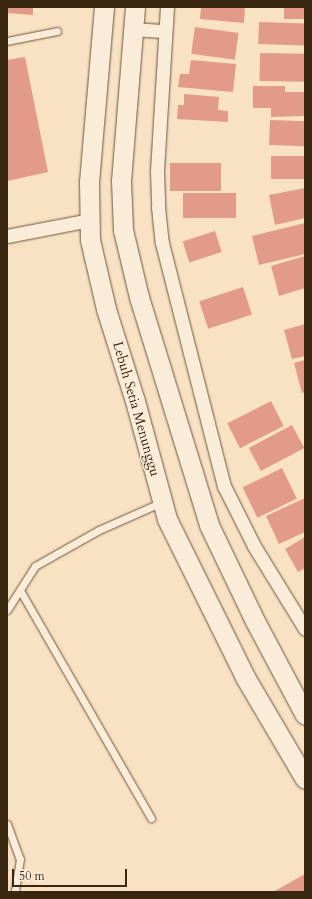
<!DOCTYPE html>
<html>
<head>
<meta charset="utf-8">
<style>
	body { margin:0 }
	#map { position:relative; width:312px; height:899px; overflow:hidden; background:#f8e2c3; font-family:Cardo,serif }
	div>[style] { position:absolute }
	.building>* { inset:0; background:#e29a8a; transform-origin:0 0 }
	.roads { filter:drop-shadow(0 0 1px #6a563d) drop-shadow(0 0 1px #6a563d) }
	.lane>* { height:7px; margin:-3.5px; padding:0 3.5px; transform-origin:3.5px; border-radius:3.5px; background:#faecd8 }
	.street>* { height:13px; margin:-6.5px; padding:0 6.5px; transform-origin:6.5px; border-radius:6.5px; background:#faecd8 }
	.secondary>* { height:19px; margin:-9.5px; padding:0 9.5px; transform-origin:9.5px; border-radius:9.5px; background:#faecd8 }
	span { translate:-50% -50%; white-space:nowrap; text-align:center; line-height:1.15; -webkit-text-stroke:3px #faecd8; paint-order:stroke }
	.street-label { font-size:14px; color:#3a2710 }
	.frame { position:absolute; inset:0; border:8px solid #3a2710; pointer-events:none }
	.scale { position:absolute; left:12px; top:869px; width:115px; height:18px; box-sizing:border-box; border:2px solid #3a2710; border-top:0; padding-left:5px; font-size:12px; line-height:14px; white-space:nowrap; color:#3a2710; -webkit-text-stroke:3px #faecd8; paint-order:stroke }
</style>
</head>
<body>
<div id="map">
	<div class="building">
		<div style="clip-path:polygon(7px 7px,33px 7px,33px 15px,7px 13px)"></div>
		<div style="clip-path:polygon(201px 7px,245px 7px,244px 23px,200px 19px)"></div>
		<div style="left:284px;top:7px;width:21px;height:12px"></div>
		<div style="left:259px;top:22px;width:46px;height:22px;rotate:2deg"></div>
		<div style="left:195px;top:27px;width:44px;height:27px;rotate:8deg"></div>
		<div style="left:260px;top:53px;width:45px;height:28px;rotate:1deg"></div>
		<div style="clip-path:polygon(25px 57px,48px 172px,7px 181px,7px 60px)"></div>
		<div style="clip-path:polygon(191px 60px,236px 64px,233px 92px,178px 87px,180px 74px,189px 74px)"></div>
		<div style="clip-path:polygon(253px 86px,285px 86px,285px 92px,305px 92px,305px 116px,271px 117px,271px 108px,253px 108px)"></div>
		<div style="clip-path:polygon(184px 94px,219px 97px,218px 110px,228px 111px,228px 122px,177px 119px,178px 105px,184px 105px)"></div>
		<div style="left:270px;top:120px;width:35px;height:25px;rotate:2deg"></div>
		<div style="left:305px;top:156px;width:23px;height:34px;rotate:90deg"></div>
		<div style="left:170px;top:163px;width:51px;height:28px"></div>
		<div style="clip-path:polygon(305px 188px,305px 218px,275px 225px,269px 195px)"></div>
		<div style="left:236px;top:193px;width:25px;height:53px;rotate:90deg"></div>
		<div style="clip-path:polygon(305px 223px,305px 254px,259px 265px,252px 236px)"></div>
		<div style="left:215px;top:231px;width:22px;height:34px;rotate:72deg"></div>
		<div style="clip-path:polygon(305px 256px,305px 288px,279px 296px,271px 266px)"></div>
		<div style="left:243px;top:287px;width:29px;height:46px;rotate:72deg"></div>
		<div style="clip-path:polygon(305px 324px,305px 356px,292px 359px,284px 330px)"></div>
		<div style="clip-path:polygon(305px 360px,305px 392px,302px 393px,294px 363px)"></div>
		<div style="left:271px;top:401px;width:28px;height:49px;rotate:63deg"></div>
		<div style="left:292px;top:425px;width:26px;height:49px;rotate:62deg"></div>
		<div style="left:282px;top:468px;width:34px;height:44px;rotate:64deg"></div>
		<div style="clip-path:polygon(305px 498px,305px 532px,279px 544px,266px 516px)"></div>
		<div style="clip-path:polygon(305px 537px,305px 568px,298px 572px,285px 549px)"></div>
		<div style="clip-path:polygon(305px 874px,305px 892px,273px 892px)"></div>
	</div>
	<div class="roads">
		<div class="lane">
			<div style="left:7px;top:41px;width:51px;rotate:-11.3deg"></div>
			<div style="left:21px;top:592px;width:261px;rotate:60.1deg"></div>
			<div style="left:7px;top:610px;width:52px;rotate:-57.5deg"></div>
			<div style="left:35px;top:566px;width:73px;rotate:-29.4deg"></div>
			<div style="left:99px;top:530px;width:69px;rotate:-24deg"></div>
			<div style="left:7px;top:824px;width:37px;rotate:70deg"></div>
			<div style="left:20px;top:859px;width:33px;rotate:99deg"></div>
		</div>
		<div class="street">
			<div style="left:167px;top:7px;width:164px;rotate:93.5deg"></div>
			<div style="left:157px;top:171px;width:36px;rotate:88deg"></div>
			<div style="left:158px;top:207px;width:36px;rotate:84deg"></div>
			<div style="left:162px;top:243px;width:251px;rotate:75.7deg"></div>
			<div style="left:224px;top:486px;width:67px;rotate:63.4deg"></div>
			<div style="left:254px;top:546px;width:97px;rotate:58.4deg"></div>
			<div style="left:133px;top:29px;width:32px;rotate:4deg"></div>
			<div style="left:7px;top:236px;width:85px;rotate:-10.9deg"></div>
		</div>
		<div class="secondary">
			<div style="left:104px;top:7px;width:176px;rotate:94.9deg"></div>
			<div style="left:89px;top:182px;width:58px;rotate:89deg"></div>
			<div style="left:90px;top:240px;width:71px;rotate:76.9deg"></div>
			<div style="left:106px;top:309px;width:96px;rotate:72.5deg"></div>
			<div style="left:135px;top:401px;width:122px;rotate:74.8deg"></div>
			<div style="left:167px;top:519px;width:176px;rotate:63.7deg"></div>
			<div style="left:245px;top:677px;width:118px;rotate:59.5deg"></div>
			<div style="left:135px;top:7px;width:174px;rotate:94.6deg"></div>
			<div style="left:121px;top:180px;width:50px;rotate:87.7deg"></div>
			<div style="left:123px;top:230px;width:69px;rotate:76.6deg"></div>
			<div style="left:139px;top:297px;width:239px;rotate:72.9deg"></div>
			<div style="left:209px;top:525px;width:106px;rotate:64.4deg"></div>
			<div style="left:255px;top:621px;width:106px;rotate:62deg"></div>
		</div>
	</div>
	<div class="street-label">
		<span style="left:136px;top:409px;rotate:74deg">Lebuh Setia Menunggu</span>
	</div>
	<div class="frame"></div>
	<div class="scale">50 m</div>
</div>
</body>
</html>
